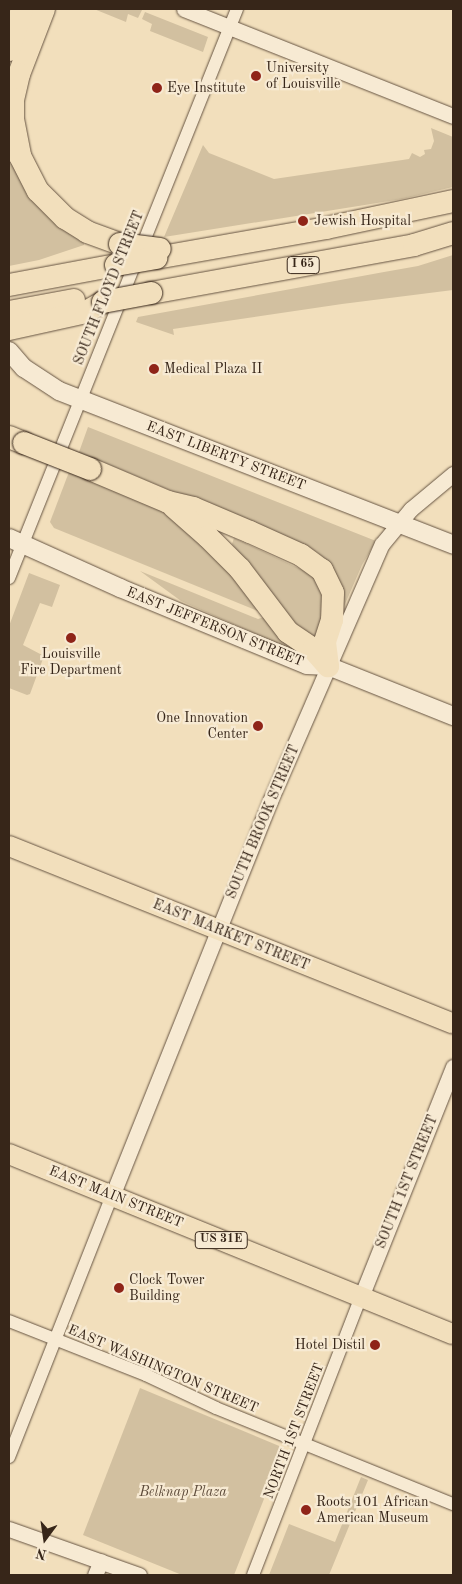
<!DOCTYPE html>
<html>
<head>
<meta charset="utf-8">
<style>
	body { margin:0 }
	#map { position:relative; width:462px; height:1584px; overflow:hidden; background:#f2dfbc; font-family:"Old Standard TT",serif }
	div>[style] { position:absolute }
	.green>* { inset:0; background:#d2c0a0 }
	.roads { filter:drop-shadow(0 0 1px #665442) drop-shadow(0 0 1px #665442) }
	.minor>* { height:12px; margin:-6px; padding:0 6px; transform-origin:6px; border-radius:6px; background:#f7ead3 }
	.tertiary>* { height:15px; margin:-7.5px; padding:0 7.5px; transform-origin:7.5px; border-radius:7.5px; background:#f7ead3 }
	.secondary>* { height:18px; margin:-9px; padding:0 9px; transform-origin:9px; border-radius:9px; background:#f7ead3 }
	.primary>* { height:20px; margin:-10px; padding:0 10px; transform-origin:10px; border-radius:10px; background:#f2dfbc }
	.motorway>* { height:22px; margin:-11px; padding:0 11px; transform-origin:11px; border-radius:11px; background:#f2dfbc }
	.bridges { filter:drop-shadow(0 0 1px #372619) drop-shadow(0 0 1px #372619) }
	.motorway-bridge>* { height:22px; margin:-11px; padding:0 11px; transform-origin:11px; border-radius:11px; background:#f2dfbc }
	.dots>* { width:14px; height:14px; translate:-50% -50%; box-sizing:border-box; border:2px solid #f7ead3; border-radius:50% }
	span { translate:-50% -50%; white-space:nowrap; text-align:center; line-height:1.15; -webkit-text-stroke:4.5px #f7ead3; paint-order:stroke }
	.shield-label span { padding:1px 4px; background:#f7ead3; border:1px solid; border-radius:4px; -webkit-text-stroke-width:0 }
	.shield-label { font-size:12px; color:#372619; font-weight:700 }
	.poi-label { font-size:14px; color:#372619 }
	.left { translate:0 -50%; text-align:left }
	.right { translate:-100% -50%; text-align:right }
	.street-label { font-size:14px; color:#372619 }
	.park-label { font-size:14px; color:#5e4c3b; font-style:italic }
	.frame { position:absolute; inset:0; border:10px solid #372619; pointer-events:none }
	.north { position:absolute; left:20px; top:1514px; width:50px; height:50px; -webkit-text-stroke:4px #f7ead3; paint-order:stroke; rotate:194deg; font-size:14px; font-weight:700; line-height:20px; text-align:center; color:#372619 }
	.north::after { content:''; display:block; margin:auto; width:18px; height:22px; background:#372619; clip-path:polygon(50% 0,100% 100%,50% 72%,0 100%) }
</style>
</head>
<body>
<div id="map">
	<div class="green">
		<div style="clip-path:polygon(94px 9px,137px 9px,142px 10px,138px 18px,128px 14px,126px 22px)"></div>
		<div style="clip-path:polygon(145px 12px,208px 37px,203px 52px,150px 31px,152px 24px,142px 19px)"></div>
		<div style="clip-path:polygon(431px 128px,453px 137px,453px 187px,402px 199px,164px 237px,203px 145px,209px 153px,274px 179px,409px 159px,412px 153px,420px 157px,425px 154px,424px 150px,431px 149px,434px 141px)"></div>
		<div style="clip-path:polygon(9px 142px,84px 242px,84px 245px,39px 260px,9px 266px)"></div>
		<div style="clip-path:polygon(453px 255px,453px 290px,342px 304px,173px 329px,174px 335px,136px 322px,138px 317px,384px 272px,418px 266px)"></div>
		<div style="clip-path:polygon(88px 427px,376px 541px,362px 565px,339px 618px,331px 565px,317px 552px,79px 452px)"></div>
		<div style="clip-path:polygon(69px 472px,153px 506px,169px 516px,217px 557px,260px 612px,54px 528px,50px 522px)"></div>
		<div style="clip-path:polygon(234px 538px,311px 574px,325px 590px,318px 638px,304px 633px,293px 625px,232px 544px)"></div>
		<div style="clip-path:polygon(140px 571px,258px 619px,264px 617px,295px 651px,181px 601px)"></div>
		<div style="clip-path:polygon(29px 573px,60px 585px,52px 607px,40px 603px,23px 645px,44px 656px,30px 694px,27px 695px,9px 688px,9px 626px)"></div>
		<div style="clip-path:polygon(140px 1388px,284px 1448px,234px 1575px,182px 1575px,83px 1535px)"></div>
		<div style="clip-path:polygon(361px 1477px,368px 1480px,329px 1575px,269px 1575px,289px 1524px,335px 1542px)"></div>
	</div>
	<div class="roads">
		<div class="minor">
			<div style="left:9px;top:578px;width:613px;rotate:-68.16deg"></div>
			<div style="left:9px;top:1321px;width:147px;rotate:21.5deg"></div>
			<div style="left:146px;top:1375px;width:77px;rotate:25.2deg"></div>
			<div style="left:216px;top:1408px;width:256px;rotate:22.1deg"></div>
			<div style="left:9px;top:1457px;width:281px;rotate:-68.5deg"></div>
			<div style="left:253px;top:1575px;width:298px;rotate:-68.8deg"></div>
		</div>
		<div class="tertiary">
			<div style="left:184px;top:9px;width:289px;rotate:21.7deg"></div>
			<div style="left:112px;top:1196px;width:425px;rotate:-68.2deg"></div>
			<div style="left:270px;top:801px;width:280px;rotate:-66.5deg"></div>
			<div style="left:382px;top:544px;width:45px;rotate:-50.4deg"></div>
			<div style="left:411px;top:509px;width:55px;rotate:-39.8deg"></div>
			<div style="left:361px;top:1297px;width:248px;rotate:-68.2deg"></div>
			<div style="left:9px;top:1529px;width:138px;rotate:19.5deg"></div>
			<div style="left:95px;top:1575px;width:15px;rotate:-67deg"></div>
		</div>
		<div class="secondary">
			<div style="left:9px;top:351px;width:23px;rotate:49deg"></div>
			<div style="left:24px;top:368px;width:42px;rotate:33.3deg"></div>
			<div style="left:59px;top:391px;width:423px;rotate:21.3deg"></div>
			<div style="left:9px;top:538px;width:122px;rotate:24.2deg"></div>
			<div style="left:120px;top:588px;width:202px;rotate:22.4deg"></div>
			<div style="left:307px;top:665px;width:21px;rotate:3deg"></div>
			<div style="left:328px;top:666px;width:135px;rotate:21.8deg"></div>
		</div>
		<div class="primary">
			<div style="left:9px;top:846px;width:478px;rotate:21.8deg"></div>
			<div style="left:9px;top:1154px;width:479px;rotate:22.1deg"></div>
		</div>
		<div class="motorway">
			<div style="left:44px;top:9px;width:70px;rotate:111deg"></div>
			<div style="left:19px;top:74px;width:26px;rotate:103deg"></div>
			<div style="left:13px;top:99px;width:20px;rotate:90deg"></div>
			<div style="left:13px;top:119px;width:38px;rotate:79deg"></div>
			<div style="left:20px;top:156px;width:39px;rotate:63deg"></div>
			<div style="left:38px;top:191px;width:38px;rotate:45deg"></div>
			<div style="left:65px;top:218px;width:26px;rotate:32deg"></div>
			<div style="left:87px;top:232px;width:35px;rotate:20deg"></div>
			<div style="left:9px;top:50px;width:43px;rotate:-72.4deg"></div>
			<div style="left:156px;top:258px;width:173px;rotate:-10deg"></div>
			<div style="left:326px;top:228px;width:130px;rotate:-12deg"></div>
			<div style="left:9px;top:285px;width:109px;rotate:-10.6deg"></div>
			<div style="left:151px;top:293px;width:267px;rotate:-10.3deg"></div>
			<div style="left:414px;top:245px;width:41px;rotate:-17.1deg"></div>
			<div style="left:9px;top:312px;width:66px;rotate:-10.5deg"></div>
			<div style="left:9px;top:329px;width:79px;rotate:-12.4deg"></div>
			<div style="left:86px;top:312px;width:20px;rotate:-30deg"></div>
			<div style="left:9px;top:437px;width:16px;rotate:22deg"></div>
			<div style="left:90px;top:469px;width:85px;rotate:22.9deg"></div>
			<div style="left:168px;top:502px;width:26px;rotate:13deg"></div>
			<div style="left:193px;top:508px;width:62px;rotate:22.8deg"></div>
			<div style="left:250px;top:532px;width:56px;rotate:24.3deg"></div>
			<div style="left:301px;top:555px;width:26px;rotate:36deg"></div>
			<div style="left:322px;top:570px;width:25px;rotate:64deg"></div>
			<div style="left:333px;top:593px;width:27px;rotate:92deg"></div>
			<div style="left:332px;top:620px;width:23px;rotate:108deg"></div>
			<div style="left:325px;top:642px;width:24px;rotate:83deg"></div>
			<div style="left:174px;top:507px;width:45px;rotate:41.4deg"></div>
			<div style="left:208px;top:537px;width:45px;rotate:45deg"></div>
			<div style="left:240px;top:569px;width:79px;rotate:52.7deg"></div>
			<div style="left:288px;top:632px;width:30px;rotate:34deg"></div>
			<div style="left:313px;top:649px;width:23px;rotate:49deg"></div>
		</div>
	</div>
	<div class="bridges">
		<div class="motorway-bridge">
			<div style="left:120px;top:244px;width:40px;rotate:7.1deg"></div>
			<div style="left:116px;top:265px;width:41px;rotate:-9.9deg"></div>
			<div style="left:103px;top:302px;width:49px;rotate:-10.6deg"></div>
			<div style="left:24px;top:443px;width:71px;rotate:21.5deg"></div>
		</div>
	</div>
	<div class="dots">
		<div style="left:256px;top:76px;background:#8f2418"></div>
		<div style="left:157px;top:88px;background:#8f2418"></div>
		<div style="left:303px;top:221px;background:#8f2418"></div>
		<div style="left:154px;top:369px;background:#8f2418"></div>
		<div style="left:71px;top:638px;background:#8f2418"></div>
		<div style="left:258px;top:726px;background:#8f2418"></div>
		<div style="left:119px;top:1288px;background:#8f2418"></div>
		<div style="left:375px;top:1345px;background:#8f2418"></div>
		<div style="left:306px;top:1510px;background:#8f2418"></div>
	</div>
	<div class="shield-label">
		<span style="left:303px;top:265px">I 65</span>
		<span style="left:221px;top:1240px">US 31E</span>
	</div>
	<div class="poi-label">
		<span class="left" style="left:266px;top:76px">University<br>of Louisville</span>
		<span class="left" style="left:167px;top:88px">Eye Institute</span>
		<span class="left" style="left:314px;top:221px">Jewish Hospital</span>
		<span class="left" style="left:164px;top:369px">Medical Plaza II</span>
		<span style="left:71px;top:662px">Louisville<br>Fire Department</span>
		<span class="right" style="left:248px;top:726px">One Innovation<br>Center</span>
		<span class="left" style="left:129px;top:1288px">Clock Tower<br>Building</span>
		<span class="right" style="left:365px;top:1345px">Hotel Distil</span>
		<span class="left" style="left:316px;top:1510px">Roots 101 African<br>American Museum</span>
	</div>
	<div class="street-label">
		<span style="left:109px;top:288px;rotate:-68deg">SOUTH FLOYD STREET</span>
		<span style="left:226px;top:456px;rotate:21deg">EAST LIBERTY STREET</span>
		<span style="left:215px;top:627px;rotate:22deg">EAST JEFFERSON STREET</span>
		<span style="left:263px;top:822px;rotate:-67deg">SOUTH BROOK STREET</span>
		<span style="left:231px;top:935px;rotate:22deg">EAST MARKET STREET</span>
		<span style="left:407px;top:1182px;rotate:-68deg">SOUTH 1ST STREET</span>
		<span style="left:116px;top:1197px;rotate:22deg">EAST MAIN STREET</span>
		<span style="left:163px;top:1369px;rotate:23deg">EAST WASHINGTON STREET</span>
		<span style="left:294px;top:1431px;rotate:-69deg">NORTH 1ST STREET</span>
	</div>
	<div class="park-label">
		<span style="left:183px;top:1492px">Belknap Plaza</span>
	</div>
	<div class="frame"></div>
	<div class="north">N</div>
</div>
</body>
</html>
